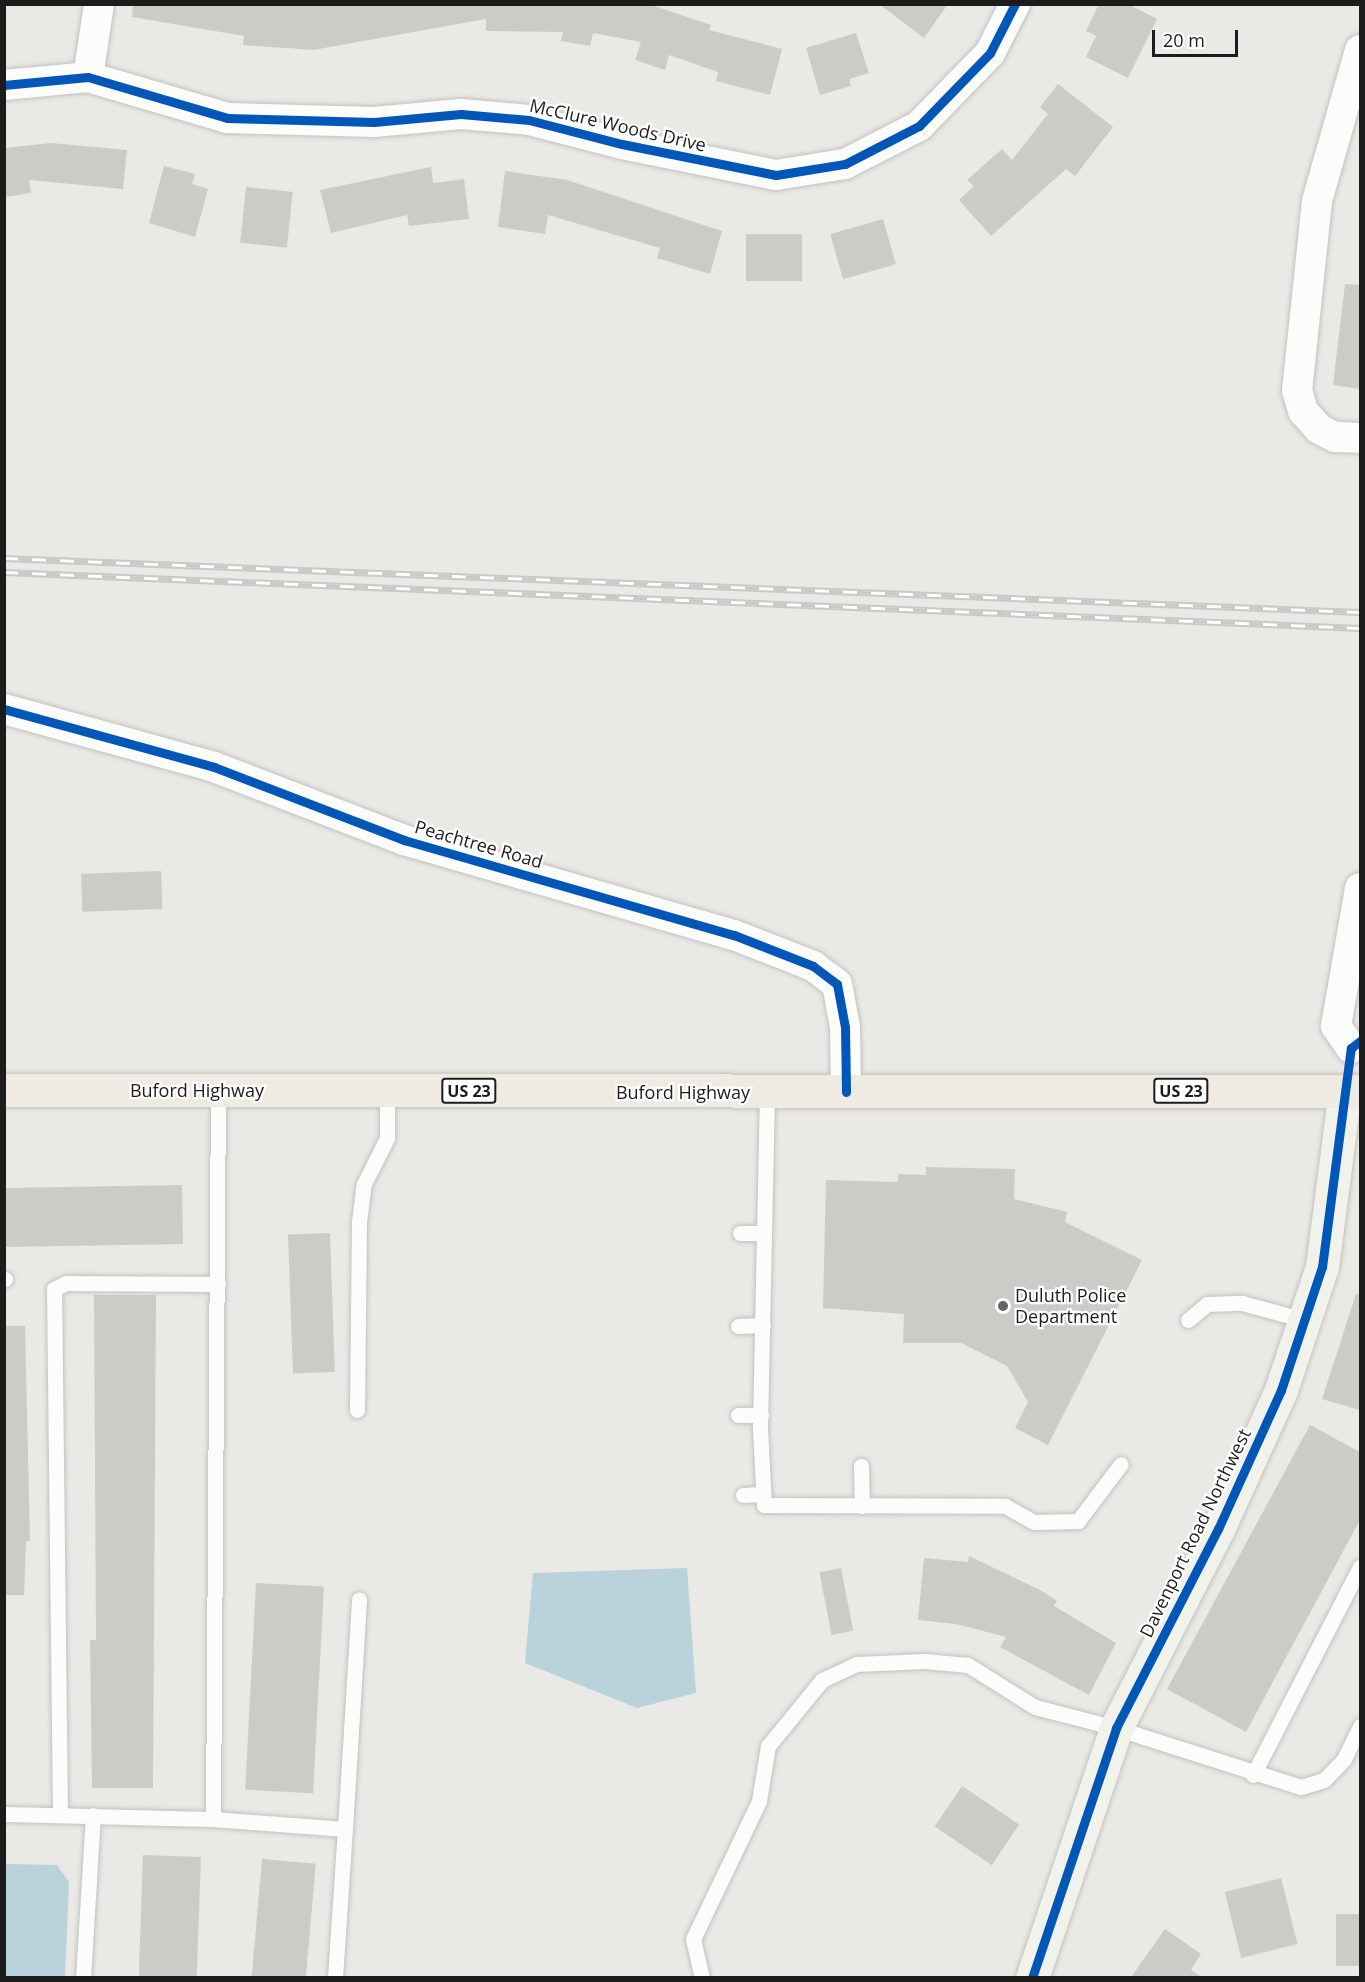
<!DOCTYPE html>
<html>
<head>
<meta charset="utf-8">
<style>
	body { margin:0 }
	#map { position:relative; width:1365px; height:1982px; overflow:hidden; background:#eae9e5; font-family:"Open Sans",sans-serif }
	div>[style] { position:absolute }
	.water>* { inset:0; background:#b9d2dc }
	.building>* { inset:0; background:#cccbc8; transform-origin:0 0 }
	.roads { filter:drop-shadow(0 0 2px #c3c2c1) drop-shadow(0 0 2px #c3c2c1) }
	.lane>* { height:15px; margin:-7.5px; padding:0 7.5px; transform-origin:7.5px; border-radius:7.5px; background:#fcfcfb }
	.street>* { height:30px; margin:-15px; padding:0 15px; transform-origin:15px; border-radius:15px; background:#fcfcfb }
	.secondary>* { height:33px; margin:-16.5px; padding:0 16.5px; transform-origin:16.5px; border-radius:16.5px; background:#f1f2e9 }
	.primary>* { height:33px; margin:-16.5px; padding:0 16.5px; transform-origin:16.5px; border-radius:16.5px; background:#efebe3 }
	.rail>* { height:7px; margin-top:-3.5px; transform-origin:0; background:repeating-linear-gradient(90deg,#fff 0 14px,#c9c9c8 0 28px); box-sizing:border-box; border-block:2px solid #c9c9c8 }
	.cycleway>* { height:9px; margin:-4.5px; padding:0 4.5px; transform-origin:4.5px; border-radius:4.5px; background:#0057b8 }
	.dots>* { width:16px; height:16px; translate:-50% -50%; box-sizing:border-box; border:3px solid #fff; border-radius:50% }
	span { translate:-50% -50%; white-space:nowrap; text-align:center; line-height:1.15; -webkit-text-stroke:4.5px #fff; paint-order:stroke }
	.shield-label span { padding:2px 4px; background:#fff; border:2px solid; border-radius:4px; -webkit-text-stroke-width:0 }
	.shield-label { font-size:16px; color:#1c1c1c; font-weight:700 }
	.street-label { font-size:18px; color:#1c1c1c }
	.poi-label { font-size:18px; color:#1c1c1c }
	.left { translate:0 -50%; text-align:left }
	.frame { position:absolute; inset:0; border:6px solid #1c1c1c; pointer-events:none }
	.scale { position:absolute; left:1152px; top:30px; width:86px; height:27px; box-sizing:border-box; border:3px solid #1c1c1c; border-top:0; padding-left:8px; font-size:18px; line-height:21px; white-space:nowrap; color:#1c1c1c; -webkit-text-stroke:4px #fff; paint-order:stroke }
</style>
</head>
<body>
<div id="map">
	<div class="water">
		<div style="clip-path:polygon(687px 1568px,696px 1693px,637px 1708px,525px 1663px,533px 1573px)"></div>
		<div style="clip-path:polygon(5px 1864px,57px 1865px,69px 1882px,65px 1977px,5px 1977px)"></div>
	</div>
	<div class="building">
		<div style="clip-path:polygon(133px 4px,649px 4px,711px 25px,709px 30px,782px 49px,770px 95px,716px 81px,718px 72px,669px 55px,665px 70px,635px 60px,641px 42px,593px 33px,590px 46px,561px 41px,563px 32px,486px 31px,486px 19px,313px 50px,243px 45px,244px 36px,132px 17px)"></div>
		<div style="clip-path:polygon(879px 4px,948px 4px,924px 38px)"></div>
		<div style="clip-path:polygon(1099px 4px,1128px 4px,1157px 19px,1128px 78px,1086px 57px,1096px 36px,1086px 31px)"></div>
		<div style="clip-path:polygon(856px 33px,869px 73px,849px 79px,851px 86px,820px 95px,806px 48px)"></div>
		<div style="clip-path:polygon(1058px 84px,1113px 127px,1075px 176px,1066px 169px,991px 236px,959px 200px,974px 186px,967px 180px,1002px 149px,1012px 160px,1048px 114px,1040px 107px)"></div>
		<div style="clip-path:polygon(51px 143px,127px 150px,123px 189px,29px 180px,31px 193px,4px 197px,4px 148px)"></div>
		<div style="clip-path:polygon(164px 166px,195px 174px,192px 184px,208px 189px,195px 237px,149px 223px)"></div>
		<div style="clip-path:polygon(431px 167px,433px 183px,464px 179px,469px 219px,409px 226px,407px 215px,331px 233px,320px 190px)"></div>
		<div style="clip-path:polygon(505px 171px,567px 180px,722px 231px,710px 274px,657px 258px,660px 248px,548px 215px,545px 234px,498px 227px)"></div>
		<div style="left:246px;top:187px;width:47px;height:56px;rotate:6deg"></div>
		<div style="left:883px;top:219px;width:47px;height:55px;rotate:74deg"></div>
		<div style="left:746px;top:234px;width:56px;height:47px"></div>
		<div style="clip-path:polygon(1345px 284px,1360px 285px,1360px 389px,1333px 385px)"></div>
		<div style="left:161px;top:871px;width:38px;height:80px;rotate:88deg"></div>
		<div style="clip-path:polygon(926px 1167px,1015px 1169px,1014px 1199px,1067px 1212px,1065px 1222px,1142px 1260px,1048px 1445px,1015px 1428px,1028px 1402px,1007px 1366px,961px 1343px,903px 1343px,904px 1314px,823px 1308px,826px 1180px,898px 1182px,898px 1174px,926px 1175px)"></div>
		<div style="left:182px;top:1185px;width:59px;height:178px;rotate:89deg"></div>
		<div style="left:330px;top:1233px;width:139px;height:42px;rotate:88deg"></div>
		<div style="clip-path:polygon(1356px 1294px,1360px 1295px,1360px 1410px,1322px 1399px)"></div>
		<div style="clip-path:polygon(94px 1295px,156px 1295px,153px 1788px,92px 1788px,90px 1640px,96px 1640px)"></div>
		<div style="clip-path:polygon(4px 1326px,25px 1326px,30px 1541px,26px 1541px,24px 1595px,4px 1595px)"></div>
		<div style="clip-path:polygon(1310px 1425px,1360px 1452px,1360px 1520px,1246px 1732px,1167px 1689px)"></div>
		<div style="clip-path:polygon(969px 1556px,1040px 1590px,1057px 1601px,1054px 1606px,1116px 1643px,1089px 1695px,1000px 1647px,1006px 1637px,956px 1624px,918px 1620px,924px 1558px,968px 1562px)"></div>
		<div style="left:841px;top:1568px;width:64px;height:22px;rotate:79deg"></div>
		<div style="left:256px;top:1583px;width:68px;height:207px;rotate:3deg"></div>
		<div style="left:962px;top:1786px;width:69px;height:49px;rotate:34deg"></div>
		<div style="left:143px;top:1855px;width:58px;height:122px;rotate:2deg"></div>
		<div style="left:262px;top:1859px;width:54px;height:118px;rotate:5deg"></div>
		<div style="left:1281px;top:1878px;width:68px;height:58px;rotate:76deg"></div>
		<div style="left:1336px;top:1914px;width:24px;height:52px"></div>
		<div style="clip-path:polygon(1165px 1929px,1201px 1954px,1191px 1970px,1202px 1977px,1131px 1977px)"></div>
	</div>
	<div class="roads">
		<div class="lane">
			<div style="left:767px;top:1092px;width:337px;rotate:91.2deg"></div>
			<div style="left:760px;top:1429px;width:76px;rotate:87deg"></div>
			<div style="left:764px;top:1505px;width:241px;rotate:0.2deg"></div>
			<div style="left:1005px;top:1506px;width:33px;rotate:29deg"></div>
			<div style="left:1034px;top:1522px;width:44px;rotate:-1.3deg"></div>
			<div style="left:1078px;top:1521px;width:71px;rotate:-53deg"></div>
			<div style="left:740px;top:1233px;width:24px"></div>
			<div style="left:4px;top:1279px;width:1px"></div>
			<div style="left:1188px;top:1320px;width:25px;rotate:-40deg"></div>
			<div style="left:1207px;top:1304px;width:35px;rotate:-2deg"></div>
			<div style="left:1242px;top:1303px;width:65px;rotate:15.1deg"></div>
			<div style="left:738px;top:1326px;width:25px;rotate:-2deg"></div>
			<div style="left:357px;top:1410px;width:188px;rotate:-89.4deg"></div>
			<div style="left:359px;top:1222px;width:38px;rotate:-83deg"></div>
			<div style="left:364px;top:1184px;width:51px;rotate:-63.4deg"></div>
			<div style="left:387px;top:1138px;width:47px;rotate:-90deg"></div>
			<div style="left:738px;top:1415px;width:23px"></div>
			<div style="left:861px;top:1466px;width:40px;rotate:88.6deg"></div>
			<div style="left:743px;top:1495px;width:20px;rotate:-3deg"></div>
			<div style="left:1253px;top:1775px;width:234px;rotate:-62.8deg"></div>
			<div style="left:4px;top:1814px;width:209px;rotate:1.4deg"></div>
			<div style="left:213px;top:1819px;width:729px;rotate:-89.61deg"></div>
			<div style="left:60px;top:1814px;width:525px;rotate:-90.65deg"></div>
			<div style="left:54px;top:1289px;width:13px;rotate:-27deg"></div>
			<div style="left:66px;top:1283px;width:152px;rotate:0.4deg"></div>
			<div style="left:213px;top:1819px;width:132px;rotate:4.3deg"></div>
			<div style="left:345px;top:1829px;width:230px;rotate:-86.5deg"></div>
			<div style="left:83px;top:1978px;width:163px;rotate:-86.5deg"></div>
			<div style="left:335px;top:1978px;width:149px;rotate:-86.2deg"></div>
			<div style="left:702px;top:1978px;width:40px;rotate:-103deg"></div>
			<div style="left:693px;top:1939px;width:153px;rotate:-64.4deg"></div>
			<div style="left:759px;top:1801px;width:56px;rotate:-80.7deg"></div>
			<div style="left:768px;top:1746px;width:85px;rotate:-50.7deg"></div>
			<div style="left:822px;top:1680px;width:38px;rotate:-25deg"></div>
			<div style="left:856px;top:1664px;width:69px;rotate:-2.5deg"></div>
			<div style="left:925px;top:1661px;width:43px;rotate:5.3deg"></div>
			<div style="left:968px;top:1665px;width:79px;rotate:32.1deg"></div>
			<div style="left:1035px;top:1707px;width:84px;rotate:14.5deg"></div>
			<div style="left:1116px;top:1728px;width:194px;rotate:17.7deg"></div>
			<div style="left:1301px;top:1787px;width:24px;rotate:-17deg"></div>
			<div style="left:1324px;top:1780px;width:29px;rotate:-46deg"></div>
			<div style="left:1344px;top:1759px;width:37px;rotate:-64deg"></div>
		</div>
		<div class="street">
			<div style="left:1360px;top:50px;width:157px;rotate:105.9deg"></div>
			<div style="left:1317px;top:201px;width:190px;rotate:96deg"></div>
			<div style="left:1297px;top:390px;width:22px;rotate:74deg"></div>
			<div style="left:1303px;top:411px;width:24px;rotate:48deg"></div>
			<div style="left:1319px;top:429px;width:18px;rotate:27deg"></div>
			<div style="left:1335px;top:437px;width:25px;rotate:2deg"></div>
			<div style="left:88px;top:77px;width:74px;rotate:-81.4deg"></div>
			<div style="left:4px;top:85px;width:84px;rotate:-5.4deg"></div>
			<div style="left:88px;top:77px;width:145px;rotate:16.4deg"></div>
			<div style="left:227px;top:118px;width:147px;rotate:1.6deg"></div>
			<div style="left:374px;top:122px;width:87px;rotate:-5.3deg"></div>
			<div style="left:461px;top:114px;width:68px;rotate:5deg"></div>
			<div style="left:529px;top:120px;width:96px;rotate:14.5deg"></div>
			<div style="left:622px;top:144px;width:157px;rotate:11.4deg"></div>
			<div style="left:776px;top:175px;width:70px;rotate:-9.1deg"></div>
			<div style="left:845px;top:164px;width:83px;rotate:-27.2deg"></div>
			<div style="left:919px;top:126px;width:102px;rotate:-45.8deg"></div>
			<div style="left:990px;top:53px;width:55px;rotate:-63deg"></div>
			<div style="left:4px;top:709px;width:218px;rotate:15.4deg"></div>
			<div style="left:214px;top:767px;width:204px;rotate:21deg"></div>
			<div style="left:404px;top:840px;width:343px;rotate:16.1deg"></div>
			<div style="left:734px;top:935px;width:85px;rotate:21.4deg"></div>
			<div style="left:813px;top:966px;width:30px;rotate:37deg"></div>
			<div style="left:837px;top:984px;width:44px;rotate:79.5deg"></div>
			<div style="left:845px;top:1027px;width:65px;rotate:89.1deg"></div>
			<div style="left:1351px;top:1048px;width:27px;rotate:-124deg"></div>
			<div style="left:1336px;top:1026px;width:140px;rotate:-80.1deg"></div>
		</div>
		<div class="secondary">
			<div style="left:1032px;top:1978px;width:264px;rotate:-71.4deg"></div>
			<div style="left:1116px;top:1728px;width:224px;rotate:-62.9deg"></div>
			<div style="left:1218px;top:1529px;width:153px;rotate:-65.6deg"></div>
			<div style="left:1281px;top:1390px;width:130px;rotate:-71.6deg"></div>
			<div style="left:1322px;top:1267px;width:177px;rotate:-82.6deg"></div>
		</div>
		<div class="primary">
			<div style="left:4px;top:1090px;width:1356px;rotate:0.04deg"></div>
		</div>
	</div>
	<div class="rail">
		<div style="left:4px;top:558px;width:1357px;rotate:2.28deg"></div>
		<div style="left:4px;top:572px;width:1357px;rotate:2.36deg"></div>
	</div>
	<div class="cycleway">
		<div style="left:4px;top:85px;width:84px;rotate:-5.4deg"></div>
		<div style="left:88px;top:77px;width:145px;rotate:16.4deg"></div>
		<div style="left:227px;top:118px;width:147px;rotate:1.6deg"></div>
		<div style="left:374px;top:122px;width:87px;rotate:-5.3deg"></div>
		<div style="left:461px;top:114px;width:68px;rotate:5deg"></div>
		<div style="left:529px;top:120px;width:96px;rotate:14.5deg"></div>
		<div style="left:622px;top:144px;width:157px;rotate:11.4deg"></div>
		<div style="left:776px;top:175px;width:70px;rotate:-9.1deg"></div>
		<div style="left:845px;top:164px;width:83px;rotate:-27.2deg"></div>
		<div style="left:919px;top:126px;width:102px;rotate:-45.8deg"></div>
		<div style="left:990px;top:53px;width:55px;rotate:-63deg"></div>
		<div style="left:4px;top:709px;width:218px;rotate:15.4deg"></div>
		<div style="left:214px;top:767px;width:204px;rotate:21deg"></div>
		<div style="left:404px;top:840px;width:343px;rotate:16.1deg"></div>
		<div style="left:734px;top:935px;width:85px;rotate:21.4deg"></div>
		<div style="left:813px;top:966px;width:30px;rotate:37deg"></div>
		<div style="left:837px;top:984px;width:44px;rotate:79.5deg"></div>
		<div style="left:845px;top:1027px;width:65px;rotate:89.1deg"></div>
		<div style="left:1032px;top:1978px;width:264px;rotate:-71.4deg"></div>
		<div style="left:1116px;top:1728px;width:224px;rotate:-62.9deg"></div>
		<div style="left:1218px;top:1529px;width:153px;rotate:-65.6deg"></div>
		<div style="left:1281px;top:1390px;width:130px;rotate:-71.6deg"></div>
		<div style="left:1322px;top:1267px;width:221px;rotate:-82.5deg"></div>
		<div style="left:1351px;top:1048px;width:11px;rotate:-38deg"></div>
	</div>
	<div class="dots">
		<div style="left:1003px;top:1306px;background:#646462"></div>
	</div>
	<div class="shield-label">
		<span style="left:469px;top:1091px">US 23</span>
		<span style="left:1181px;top:1091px">US 23</span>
	</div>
	<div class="street-label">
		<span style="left:618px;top:125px;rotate:13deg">McClure Woods Drive</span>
		<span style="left:479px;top:844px;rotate:16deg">Peachtree Road</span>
		<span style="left:197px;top:1090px">Buford Highway</span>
		<span style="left:683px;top:1092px">Buford Highway</span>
		<span style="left:1195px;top:1533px;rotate:-64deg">Davenport Road Northwest</span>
	</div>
	<div class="poi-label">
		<span class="left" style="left:1015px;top:1306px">Duluth Police<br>Department</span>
	</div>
	<div class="frame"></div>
	<div class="scale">20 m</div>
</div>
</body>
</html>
